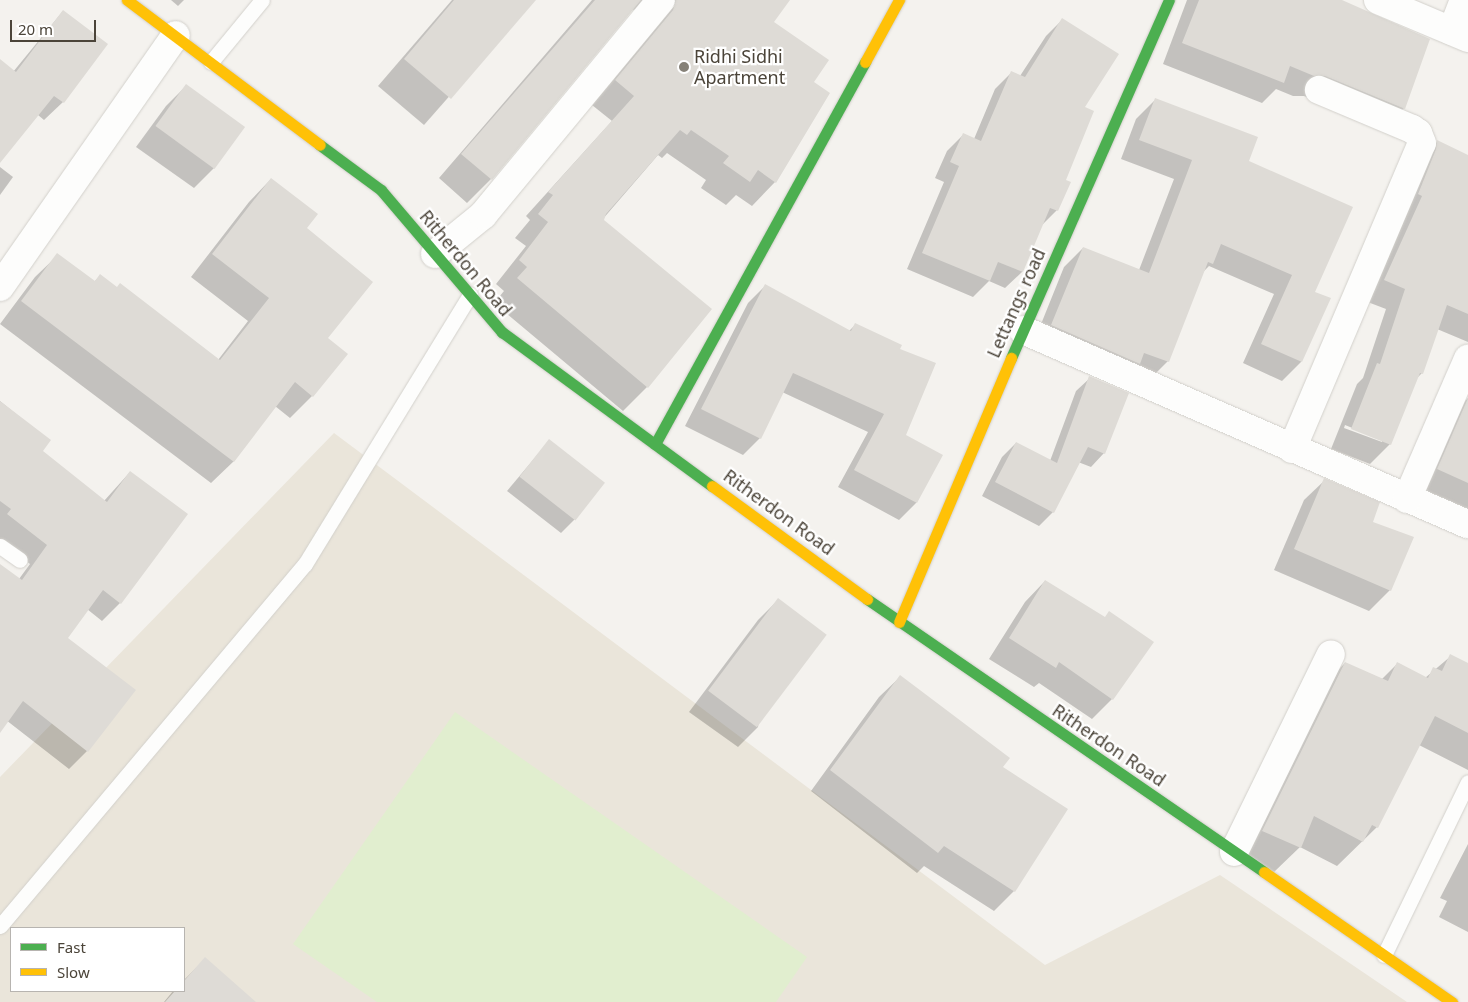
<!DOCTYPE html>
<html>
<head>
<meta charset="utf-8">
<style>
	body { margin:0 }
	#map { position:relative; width:1468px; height:1002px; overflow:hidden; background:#f4f2ee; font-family:"Noto Sans",sans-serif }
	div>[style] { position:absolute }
	.education>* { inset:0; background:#eae5da }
	.green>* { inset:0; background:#e1eecf }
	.shadow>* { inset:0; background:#0003 }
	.building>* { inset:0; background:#dedbd6; transform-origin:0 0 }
	.roads { filter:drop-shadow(0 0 1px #d2d0cb) drop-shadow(0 0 1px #d2d0cb) }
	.lane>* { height:15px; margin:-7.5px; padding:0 7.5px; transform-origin:7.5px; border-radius:7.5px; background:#fdfdfc }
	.street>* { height:28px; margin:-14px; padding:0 14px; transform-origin:14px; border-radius:14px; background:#fdfdfc }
	.fast>* { height:11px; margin:-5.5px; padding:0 5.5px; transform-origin:5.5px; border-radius:5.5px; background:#4caf50 }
	.slow>* { height:11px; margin:-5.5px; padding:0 5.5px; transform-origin:5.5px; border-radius:5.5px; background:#ffc107 }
	.dots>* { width:14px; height:14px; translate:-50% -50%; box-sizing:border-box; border:2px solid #fff; border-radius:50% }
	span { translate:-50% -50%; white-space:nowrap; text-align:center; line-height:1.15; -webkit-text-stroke:4.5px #fff; paint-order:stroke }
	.poi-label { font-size:18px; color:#4b4439 }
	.left { translate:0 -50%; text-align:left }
	.street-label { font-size:18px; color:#4b4439 }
	.legend { position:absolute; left:10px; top:927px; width:175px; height:65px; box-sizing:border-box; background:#fff; border:1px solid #b7b4b0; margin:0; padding:6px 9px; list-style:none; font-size:15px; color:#4b4439 }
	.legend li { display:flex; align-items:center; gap:10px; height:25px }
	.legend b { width:25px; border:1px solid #b7b4b0 }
	.scale { position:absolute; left:10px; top:20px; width:86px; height:22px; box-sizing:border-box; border:2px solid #4b4439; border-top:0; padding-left:6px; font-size:15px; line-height:18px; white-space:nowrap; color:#4b4439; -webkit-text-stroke:4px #fff; paint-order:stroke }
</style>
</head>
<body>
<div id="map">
	<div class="education">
		<div style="clip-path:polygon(evenodd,334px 433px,1045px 965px,1220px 875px,1407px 1002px,0 1002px,0 777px,334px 433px,11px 928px,184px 928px,184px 991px,11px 991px,11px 928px)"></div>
	</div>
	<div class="green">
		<div style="clip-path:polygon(455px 712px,807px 957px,776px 1002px,377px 1002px,293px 944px)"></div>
	</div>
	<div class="shadow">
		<div style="clip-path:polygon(171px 0,184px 0,178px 6px)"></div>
		<div style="clip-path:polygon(452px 0,534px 0,424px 125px,378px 86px)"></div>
		<div style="clip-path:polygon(592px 0,788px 0,772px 23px,812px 82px,775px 182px,752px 206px,736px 195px,726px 205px,701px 188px,706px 180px,667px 153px,662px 158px,658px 155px,602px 220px,710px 309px,647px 387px,623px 411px,494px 303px,504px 291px,496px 284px,526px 246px,515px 238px,530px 220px,526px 216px,612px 121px,592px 105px,639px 8px,630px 11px,491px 179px,467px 203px,439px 178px)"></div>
		<div style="clip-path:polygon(1187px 0,1338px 0,1404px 108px,1384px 129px,1304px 96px,1293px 96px,1276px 89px,1262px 103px,1163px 64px)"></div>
		<div style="clip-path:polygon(63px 11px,63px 102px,44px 120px,38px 115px,0 161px,0 61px,13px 72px)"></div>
		<div style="clip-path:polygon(1062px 20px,1083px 108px,1057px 210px,1042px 225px,1022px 272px,1005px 288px,989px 281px,973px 297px,907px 269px,944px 182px,935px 178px,947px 151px,964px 134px,974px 139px,995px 89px,1011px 73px,1020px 76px,1046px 36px)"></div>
		<div style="clip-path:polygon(186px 86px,214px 168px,194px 188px,136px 147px,166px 106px)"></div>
		<div style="clip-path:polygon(1155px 100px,1247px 162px,1314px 292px,1301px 362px,1282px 381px,1243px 363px,1274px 294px,1209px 266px,1203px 272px,1168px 361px,1149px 380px,1033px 344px,1064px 267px,1083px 248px,1139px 270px,1174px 179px,1121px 159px,1136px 119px)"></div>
		<div style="clip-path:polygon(evenodd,1437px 142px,1468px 156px,1468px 342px,1437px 329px,1422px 373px,1416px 379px,1390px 444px,1370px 464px,1331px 449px,1357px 384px,1363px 378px,1386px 309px,1365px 301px,1417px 162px,1437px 142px,1345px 425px,1382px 440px,1382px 442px,1344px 428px,1345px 425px)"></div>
		<div style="clip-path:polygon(0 167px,13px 177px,0 195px)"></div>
		<div style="clip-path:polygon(271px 179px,305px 228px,326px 338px,312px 396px,290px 418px,275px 406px,234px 461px,211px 483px,0 324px,35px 277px,58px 255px,94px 282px,100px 276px,218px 360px,248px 321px,191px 277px,249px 202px)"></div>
		<div style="clip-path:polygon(765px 286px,849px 331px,855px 325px,899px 349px,905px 436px,941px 455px,916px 503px,899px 520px,838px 487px,868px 432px,782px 392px,760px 438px,743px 455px,685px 426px,748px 303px)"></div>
		<div style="clip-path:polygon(1090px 378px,1104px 453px,1091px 467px,1078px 462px,1053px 512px,1039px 526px,982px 496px,1002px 457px,1016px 443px,1050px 461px,1076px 391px)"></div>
		<div style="clip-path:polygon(1468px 398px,1468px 509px,1420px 488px,1451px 415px)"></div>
		<div style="clip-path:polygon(0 401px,49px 441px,41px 451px,104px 501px,130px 472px,120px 603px,102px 621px,87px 609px,66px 638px,87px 751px,69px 769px,6px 720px,0 726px,0 565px,19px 579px,30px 564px,0 541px)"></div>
		<div style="clip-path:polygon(549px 441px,575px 519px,561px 533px,507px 491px)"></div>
		<div style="clip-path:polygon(1325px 480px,1372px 522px,1390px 590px,1369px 611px,1274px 570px,1304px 500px)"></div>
		<div style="clip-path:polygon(1045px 581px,1112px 699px,1092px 719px,1039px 683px,1034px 687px,989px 659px,1025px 602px)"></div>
		<div style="clip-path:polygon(778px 600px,758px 727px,738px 747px,689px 712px,758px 620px)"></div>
		<div style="clip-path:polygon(1451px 656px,1468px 665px,1468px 770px,1419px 745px,1377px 827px,1337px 866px,1300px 847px,1274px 872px,1238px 856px,1320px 688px,1345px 663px,1382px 679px,1398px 663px,1425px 678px)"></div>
		<div style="clip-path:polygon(900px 677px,1001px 767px,1014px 891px,994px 911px,924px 866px,917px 873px,811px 791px,879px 697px)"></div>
		<div style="clip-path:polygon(1468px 844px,1468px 932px,1439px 917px,1447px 901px,1440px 898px)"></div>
		<div style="clip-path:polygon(205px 959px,254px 1002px,164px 1002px,173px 991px,184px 991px,184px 980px)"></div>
	</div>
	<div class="building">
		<div style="clip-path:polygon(454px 0,536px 0,451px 99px,404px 59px)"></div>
		<div style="clip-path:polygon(595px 0,641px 0,492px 180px,461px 154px)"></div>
		<div style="clip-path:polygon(676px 0,790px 0,774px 22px,829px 60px,814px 82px,830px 93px,776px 183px,758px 170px,750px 182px,723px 163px,729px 156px,691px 130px,687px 135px,680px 130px,606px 214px,604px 220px,712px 309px,648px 388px,517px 278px,527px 267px,519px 260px,548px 222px,538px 214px,553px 195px,548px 192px,634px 96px,615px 80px,673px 10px)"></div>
		<div style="clip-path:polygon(1199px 0,1342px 0,1430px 39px,1405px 109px,1325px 76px,1314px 76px,1290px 66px,1284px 83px,1182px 43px)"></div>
		<div style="clip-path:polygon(63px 10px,108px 44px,64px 103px,54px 96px,0 163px,0 59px,16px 72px)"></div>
		<div style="clip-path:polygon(1062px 18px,1119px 54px,1085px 107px,1094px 111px,1066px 180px,1071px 182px,1058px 211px,1050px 208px,1023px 272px,998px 262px,990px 281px,922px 253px,959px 166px,950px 162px,963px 133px,981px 141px,1011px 71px,1025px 77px)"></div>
		<div style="left:186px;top:84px;width:73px;height:52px;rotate:36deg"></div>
		<div style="clip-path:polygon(1155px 98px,1258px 137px,1249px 161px,1353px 207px,1315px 292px,1331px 298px,1302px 362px,1261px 344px,1292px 275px,1221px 244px,1213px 264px,1208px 262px,1169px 362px,1144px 353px,1140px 364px,1051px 325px,1083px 247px,1149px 273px,1192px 160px,1139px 140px)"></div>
		<div style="clip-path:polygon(1437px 140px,1468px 155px,1468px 314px,1447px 305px,1423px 374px,1420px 373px,1391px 445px,1351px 429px,1377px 363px,1380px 364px,1405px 289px,1384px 280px,1422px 196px,1418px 194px,1436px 149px)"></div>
		<div style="clip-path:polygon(271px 178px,318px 214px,307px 228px,373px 282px,328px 338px,348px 354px,313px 397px,295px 382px,234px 462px,21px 301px,57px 253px,95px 281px,100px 274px,117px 287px,120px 283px,220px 360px,269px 298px,212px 254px)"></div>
		<div style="clip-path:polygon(765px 284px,851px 331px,855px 323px,902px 345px,900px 349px,936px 363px,906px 435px,943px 455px,917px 503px,854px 470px,884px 414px,793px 373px,761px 439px,701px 409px)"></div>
		<div style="clip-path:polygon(1089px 376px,1129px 393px,1105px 454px,1088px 447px,1054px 513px,995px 482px,1016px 442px,1057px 463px)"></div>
		<div style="clip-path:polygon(1468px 398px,1468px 483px,1437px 469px)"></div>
		<div style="clip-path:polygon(0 401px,51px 440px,43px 451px,107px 502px,130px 471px,188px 514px,121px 604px,103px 590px,68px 638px,136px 690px,88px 752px,23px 701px,0 733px,0 564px,22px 580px,47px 545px,7px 514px,11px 509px,0 501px)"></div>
		<div style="left:549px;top:439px;width:71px;height:48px;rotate:38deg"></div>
		<div style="clip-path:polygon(1324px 478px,1380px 502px,1373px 522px,1414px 537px,1391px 591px,1294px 549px)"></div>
		<div style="clip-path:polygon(1045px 580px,1105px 617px,1109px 611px,1154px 642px,1113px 700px,1059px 662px,1056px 668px,1009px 638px)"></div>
		<div style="left:778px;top:598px;width:61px;height:116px;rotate:37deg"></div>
		<div style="clip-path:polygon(1450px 654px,1468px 663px,1468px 733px,1435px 716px,1378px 828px,1372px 825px,1363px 842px,1314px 816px,1301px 848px,1262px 831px,1345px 662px,1388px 681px,1397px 662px,1428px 678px,1433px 667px,1442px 671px)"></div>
		<div style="clip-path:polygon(900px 675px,1010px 758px,1003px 767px,1068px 809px,1015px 892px,944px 846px,938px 853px,830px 770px)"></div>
		<div style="clip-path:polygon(205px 957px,256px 1002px,165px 1002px,175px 991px,184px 991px,184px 981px)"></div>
	</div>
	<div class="roads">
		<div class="lane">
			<div style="left:211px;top:62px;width:80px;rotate:-50.6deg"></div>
			<div style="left:0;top:546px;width:24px;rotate:35deg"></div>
			<div style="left:0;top:926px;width:473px;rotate:-49.9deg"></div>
			<div style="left:305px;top:564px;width:316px;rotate:-58.5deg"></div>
			<div style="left:1384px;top:955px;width:192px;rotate:-64.1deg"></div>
		</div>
		<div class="street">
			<div style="left:1378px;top:0;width:98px;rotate:22.9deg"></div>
			<div style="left:1452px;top:31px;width:33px;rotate:-69deg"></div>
			<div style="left:435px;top:254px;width:62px;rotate:-39.1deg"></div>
			<div style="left:483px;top:215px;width:279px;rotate:-50.4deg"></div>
			<div style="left:0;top:287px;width:307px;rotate:-55.1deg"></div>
			<div style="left:1023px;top:330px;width:485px;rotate:23.6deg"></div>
			<div style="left:1292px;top:449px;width:332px;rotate:-67deg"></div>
			<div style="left:1422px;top:143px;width:11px;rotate:-112deg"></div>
			<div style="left:1418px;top:133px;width:7px;rotate:-146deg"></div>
			<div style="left:1412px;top:129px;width:101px;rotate:-157.2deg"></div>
			<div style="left:1407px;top:499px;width:153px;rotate:-66.5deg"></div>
			<div style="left:1234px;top:852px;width:220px;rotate:-63.9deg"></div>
		</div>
		<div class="fast">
			<div style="left:320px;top:145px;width:76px;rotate:36.4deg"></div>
			<div style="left:381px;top:190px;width:187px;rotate:49.6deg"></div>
			<div style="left:502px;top:332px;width:260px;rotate:36.3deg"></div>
			<div style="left:1011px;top:358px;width:391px;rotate:-66.2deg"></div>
			<div style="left:655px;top:444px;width:436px;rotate:-61.2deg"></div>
			<div style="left:867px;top:599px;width:482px;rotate:34.5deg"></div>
		</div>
		<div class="slow">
			<div style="left:127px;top:0;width:241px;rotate:36.9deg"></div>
			<div style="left:865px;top:62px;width:71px;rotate:-61.3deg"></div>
			<div style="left:712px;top:486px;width:192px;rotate:36.1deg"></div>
			<div style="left:899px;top:622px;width:287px;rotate:-67deg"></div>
			<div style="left:1264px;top:872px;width:229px;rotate:34.7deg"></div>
		</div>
	</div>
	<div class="dots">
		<div style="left:684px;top:67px;background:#868178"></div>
	</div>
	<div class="poi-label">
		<span class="left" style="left:694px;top:67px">Ridhi Sidhi<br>Apartment</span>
	</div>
	<div class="street-label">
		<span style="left:466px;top:263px;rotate:50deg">Ritherdon Road</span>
		<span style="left:1016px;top:303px;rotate:-66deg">Lettangs road</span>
		<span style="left:779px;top:512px;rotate:36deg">Ritherdon Road</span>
		<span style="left:1109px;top:745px;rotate:34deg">Ritherdon Road</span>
	</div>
	<ul class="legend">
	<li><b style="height:6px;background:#4caf50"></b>Fast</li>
	<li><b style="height:6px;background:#ffc107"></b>Slow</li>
	</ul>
	<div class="scale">20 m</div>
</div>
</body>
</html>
